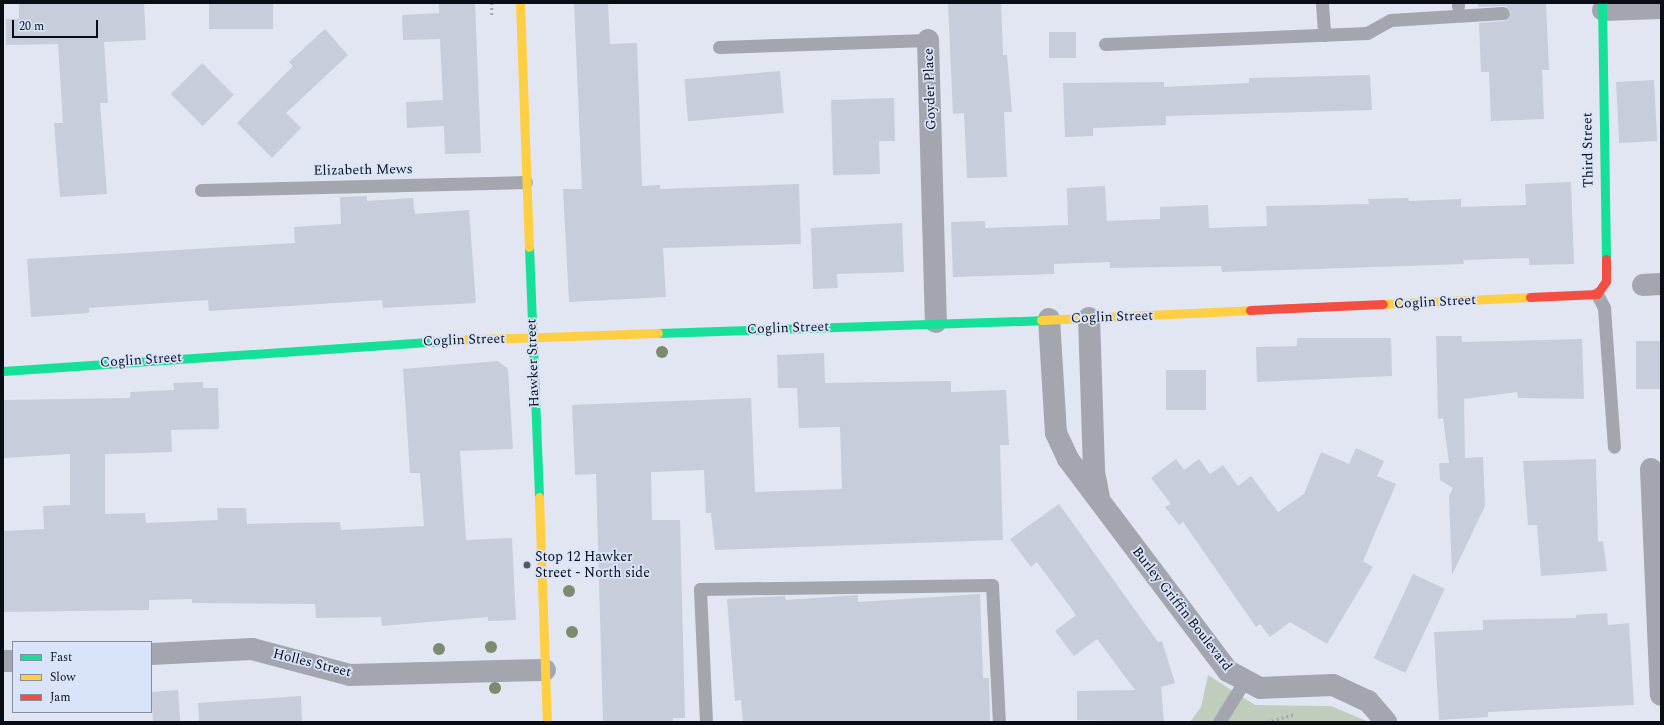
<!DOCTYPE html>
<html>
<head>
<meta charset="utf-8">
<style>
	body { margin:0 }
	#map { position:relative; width:1664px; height:725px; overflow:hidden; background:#e1e6f2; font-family:Spectral,serif }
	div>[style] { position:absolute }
	.green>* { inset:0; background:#c0cdbc }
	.building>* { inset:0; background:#c7cddb; transform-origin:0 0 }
	.path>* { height:2.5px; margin-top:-1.25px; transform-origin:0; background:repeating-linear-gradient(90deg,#a5a8b0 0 2px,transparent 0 5px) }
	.lane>* { height:13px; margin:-6.5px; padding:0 6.5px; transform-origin:6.5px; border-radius:6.5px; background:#a3a6ae }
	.street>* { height:22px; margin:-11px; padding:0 11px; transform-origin:11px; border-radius:11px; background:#a3a6ae }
	.fast>* { height:9px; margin:-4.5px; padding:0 4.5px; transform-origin:4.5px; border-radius:4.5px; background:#16e098 }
	.slow>* { height:9px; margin:-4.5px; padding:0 4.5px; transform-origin:4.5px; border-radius:4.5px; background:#ffcf43 }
	.jam>* { height:9px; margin:-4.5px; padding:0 4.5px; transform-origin:4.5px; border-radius:4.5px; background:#f24e42 }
	.trees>* { width:12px; height:12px; margin:-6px; border-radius:50%; background:#7c8a70 }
	.dots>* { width:11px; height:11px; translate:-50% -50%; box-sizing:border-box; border:2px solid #d9e3fa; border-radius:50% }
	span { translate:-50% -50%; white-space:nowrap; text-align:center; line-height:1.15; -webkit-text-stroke:3.5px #d9e3fa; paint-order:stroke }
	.street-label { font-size:14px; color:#090d16 }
	.poi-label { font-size:14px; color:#090d16 }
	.left { translate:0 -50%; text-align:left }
	.frame { position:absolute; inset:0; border:4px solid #090d16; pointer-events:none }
	.legend { position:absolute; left:12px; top:641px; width:140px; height:72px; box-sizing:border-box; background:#d9e3fa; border:1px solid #868d9f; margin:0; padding:5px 7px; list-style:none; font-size:12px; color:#090d16 }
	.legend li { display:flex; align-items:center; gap:8px; height:20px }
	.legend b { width:20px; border:1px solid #868d9f }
	.scale { position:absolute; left:12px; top:20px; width:86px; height:18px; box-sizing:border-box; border:2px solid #090d16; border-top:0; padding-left:5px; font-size:12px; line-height:14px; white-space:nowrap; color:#090d16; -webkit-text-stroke:3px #d9e3fa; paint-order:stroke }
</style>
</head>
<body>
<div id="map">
	<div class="green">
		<div style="clip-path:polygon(1208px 675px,1255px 705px,1331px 706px,1369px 722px,1190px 722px,1201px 707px)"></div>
	</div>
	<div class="building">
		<div style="clip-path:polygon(19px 3px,144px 3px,146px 40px,104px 42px,108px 103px,100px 103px,107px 194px,60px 197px,54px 123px,63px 123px,58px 44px,6px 45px,6px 19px,19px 19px)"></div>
		<div style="left:209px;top:3px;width:64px;height:26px"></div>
		<div style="clip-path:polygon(439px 3px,475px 3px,481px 153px,445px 154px,444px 126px,407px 128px,406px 102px,443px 100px,440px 39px,403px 40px,402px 15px,439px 13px)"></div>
		<div style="clip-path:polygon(574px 3px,608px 3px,610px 44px,637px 43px,642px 186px,660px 185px,660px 189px,799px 184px,801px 244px,663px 248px,666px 297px,569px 302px,563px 189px,582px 189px)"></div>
		<div style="clip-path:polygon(948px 3px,1001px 3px,1003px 55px,1007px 55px,1012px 112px,1004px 112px,1007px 177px,967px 178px,964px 113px,953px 114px)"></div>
		<div style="clip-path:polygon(1478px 3px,1546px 3px,1549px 70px,1542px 70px,1544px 119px,1491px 121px,1489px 72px,1481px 72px,1479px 23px,1504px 21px,1511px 12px,1506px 6px,1478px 7px)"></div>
		<div style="clip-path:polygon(325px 29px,348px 55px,286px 113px,301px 128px,272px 158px,237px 123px,293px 66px,289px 62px)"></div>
		<div style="left:1049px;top:32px;width:27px;height:26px"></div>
		<div style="left:202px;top:63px;width:45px;height:44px;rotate:45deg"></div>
		<div style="left:780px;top:71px;width:42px;height:96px;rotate:85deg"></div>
		<div style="clip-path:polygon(1370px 75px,1372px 110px,1166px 116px,1166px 125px,1093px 128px,1093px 136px,1065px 137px,1063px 83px,1164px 82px,1164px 87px,1249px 83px,1249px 78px)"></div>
		<div style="left:1654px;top:80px;width:61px;height:38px;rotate:87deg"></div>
		<div style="clip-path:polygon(894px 98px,895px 141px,879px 141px,880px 174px,833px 175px,831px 100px)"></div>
		<div style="clip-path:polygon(1571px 182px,1574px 264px,1529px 265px,1529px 258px,1463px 260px,1464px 264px,1222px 272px,1221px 266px,1110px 268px,1110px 262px,1054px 264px,1054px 274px,953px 277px,951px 222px,985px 221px,985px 228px,1068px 225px,1067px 188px,1105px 186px,1107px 221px,1160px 219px,1160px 207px,1208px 205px,1209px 228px,1267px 226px,1266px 206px,1369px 204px,1368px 199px,1408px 198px,1409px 201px,1461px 199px,1461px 207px,1526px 205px,1525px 184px)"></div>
		<div style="clip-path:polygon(367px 196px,367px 201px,413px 198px,415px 214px,469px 210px,476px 303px,383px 308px,382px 300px,209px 311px,208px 300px,89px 308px,89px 313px,31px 317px,27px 259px,295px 243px,294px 227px,341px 224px,340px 197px)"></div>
		<div style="clip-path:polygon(902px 223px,904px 272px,837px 274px,838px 288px,813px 289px,811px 228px)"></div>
		<div style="clip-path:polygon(1436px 336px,1462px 336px,1462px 342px,1582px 339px,1584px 399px,1518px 398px,1517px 392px,1464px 399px,1465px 458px,1483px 457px,1485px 506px,1452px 575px,1449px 496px,1453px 488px,1440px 480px,1439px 463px,1449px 463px,1443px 418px,1438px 419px)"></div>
		<div style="clip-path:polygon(1297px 338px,1391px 338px,1392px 376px,1257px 382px,1256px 347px,1297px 346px)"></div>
		<div style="left:1661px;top:341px;width:48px;height:25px;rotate:90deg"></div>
		<div style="clip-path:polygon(824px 353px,825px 383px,951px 381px,951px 392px,1006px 390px,1009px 445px,1000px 445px,1003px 540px,715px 550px,711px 513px,706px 513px,704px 470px,651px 472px,652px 520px,680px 520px,685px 718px,673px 718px,673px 722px,603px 722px,596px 474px,575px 475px,572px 405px,751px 398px,755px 492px,842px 489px,840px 427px,799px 428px,797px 388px,778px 388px,777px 355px)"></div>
		<div style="clip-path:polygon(498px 361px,508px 369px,513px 449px,460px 451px,466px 540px,512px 538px,516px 620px,488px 621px,488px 617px,382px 626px,381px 617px,316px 618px,315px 604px,192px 603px,192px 599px,149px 600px,149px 610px,3px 612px,3px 531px,44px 529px,43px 506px,70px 505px,70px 454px,3px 458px,3px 400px,130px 398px,130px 392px,174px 390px,173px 383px,203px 382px,203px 388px,218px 388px,219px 429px,171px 430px,172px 452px,105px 454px,105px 514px,145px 513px,146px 523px,218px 520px,217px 508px,246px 508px,247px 524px,340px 522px,341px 530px,424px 526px,420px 473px,410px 473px,403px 369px)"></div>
		<div style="left:1206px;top:370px;width:40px;height:40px;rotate:90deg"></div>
		<div style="clip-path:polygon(1356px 448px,1384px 461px,1377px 476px,1396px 484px,1363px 561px,1373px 567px,1327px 644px,1290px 622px,1270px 637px,1260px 624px,1256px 627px,1183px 522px,1179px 525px,1165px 507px,1171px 504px,1151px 478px,1176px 459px,1184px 470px,1199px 459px,1210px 474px,1223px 465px,1238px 486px,1251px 476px,1278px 512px,1304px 494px,1321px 452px,1349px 464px)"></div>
		<div style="clip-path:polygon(1596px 459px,1598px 542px,1603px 541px,1607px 571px,1541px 576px,1537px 525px,1528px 525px,1523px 461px)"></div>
		<div style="clip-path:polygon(1059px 504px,1158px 642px,1162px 641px,1175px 683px,1161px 687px,1164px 722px,1077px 720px,1077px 691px,1135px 690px,1097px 639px,1074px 656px,1055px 631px,1076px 615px,1037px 562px,1031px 567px,1010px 539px)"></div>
		<div style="left:1413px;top:574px;width:35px;height:93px;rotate:25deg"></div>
		<div style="clip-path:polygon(980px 594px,983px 678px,989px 678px,990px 722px,743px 722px,741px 700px,735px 701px,727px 599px,785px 596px,786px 600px,858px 595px,858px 602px)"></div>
		<div style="clip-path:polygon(1607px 613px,1608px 625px,1629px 623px,1634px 705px,1488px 712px,1488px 717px,1439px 720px,1434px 632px,1483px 630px,1483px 620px,1576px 618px,1576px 615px)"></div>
		<div style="left:178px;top:690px;width:32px;height:27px;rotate:86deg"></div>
		<div style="clip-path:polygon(301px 696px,302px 722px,199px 722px,198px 703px)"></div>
	</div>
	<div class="path">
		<div style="left:492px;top:3px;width:13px;rotate:90deg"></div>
		<div style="left:1267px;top:722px;width:29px;rotate:-16deg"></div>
	</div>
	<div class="lane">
		<div style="left:1322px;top:3px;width:32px;rotate:86deg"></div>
		<div style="left:1458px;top:3px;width:3px;rotate:90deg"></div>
		<div style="left:1105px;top:44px;width:262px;rotate:-2.4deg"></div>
		<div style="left:1367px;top:33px;width:26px;rotate:-29deg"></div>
		<div style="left:1390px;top:20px;width:113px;rotate:-3.5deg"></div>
		<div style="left:719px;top:47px;width:209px;rotate:-1.9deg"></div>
		<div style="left:201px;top:190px;width:325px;rotate:-1.4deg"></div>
		<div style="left:1597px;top:294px;width:16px;rotate:63deg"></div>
		<div style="left:1604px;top:308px;width:139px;rotate:85.9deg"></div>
		<div style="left:706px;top:722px;width:133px;rotate:-92.6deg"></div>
		<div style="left:700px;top:589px;width:292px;rotate:-0.8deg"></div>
		<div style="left:992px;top:585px;width:137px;rotate:87.1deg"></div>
		<div style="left:1219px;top:722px;width:49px;rotate:-58.2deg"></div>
	</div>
	<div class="street">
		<div style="left:1603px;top:10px;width:58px;rotate:-2deg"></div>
		<div style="left:928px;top:40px;width:282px;rotate:88.4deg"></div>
		<div style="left:1643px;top:285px;width:18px;rotate:-3deg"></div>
		<div style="left:1089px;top:318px;width:154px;rotate:88.1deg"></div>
		<div style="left:1094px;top:472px;width:25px;rotate:79deg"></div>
		<div style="left:1049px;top:319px;width:114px;rotate:86.5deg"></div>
		<div style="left:1056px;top:433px;width:29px;rotate:65deg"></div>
		<div style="left:1068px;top:459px;width:266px;rotate:53deg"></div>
		<div style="left:1228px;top:671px;width:36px;rotate:28deg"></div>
		<div style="left:1260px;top:688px;width:73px;rotate:-2.4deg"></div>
		<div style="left:1333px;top:685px;width:38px;rotate:25deg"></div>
		<div style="left:1368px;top:701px;width:28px;rotate:49deg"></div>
		<div style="left:1651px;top:469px;width:226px;rotate:87.5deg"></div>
		<div style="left:151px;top:654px;width:101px;rotate:-2.8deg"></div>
		<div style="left:252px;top:649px;width:101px;rotate:14.9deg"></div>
		<div style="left:350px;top:675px;width:195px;rotate:-1.5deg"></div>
		<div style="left:3px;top:661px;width:10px"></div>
	</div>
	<div class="fast">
		<div style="left:1602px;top:3px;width:256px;rotate:89.1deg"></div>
		<div style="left:529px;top:247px;width:250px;rotate:87.7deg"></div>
		<div style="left:658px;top:333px;width:383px;rotate:-1.9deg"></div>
		<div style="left:3px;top:371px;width:452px;rotate:-3.9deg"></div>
	</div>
	<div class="slow">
		<div style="left:520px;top:3px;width:244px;rotate:87.9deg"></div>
		<div style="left:1383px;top:304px;width:147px;rotate:-2.7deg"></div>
		<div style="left:1041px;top:320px;width:209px;rotate:-2.7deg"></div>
		<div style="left:454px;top:340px;width:204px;rotate:-2deg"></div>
		<div style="left:539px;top:497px;width:225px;rotate:88deg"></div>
	</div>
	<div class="jam">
		<div style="left:1530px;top:297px;width:67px;rotate:-2.6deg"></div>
		<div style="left:1597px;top:294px;width:16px;rotate:-55deg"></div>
		<div style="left:1606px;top:281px;width:22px;rotate:-90deg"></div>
		<div style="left:1250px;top:310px;width:133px;rotate:-2.6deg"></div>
	</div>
	<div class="trees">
		<div style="left:662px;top:352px"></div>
		<div style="left:569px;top:591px"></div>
		<div style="left:572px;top:632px"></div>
		<div style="left:491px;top:647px"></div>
		<div style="left:439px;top:649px"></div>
		<div style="left:495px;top:688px"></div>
	</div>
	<div class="dots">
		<div style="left:527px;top:565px;background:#555963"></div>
	</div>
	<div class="street-label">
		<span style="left:930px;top:89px;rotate:-92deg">Goyder Place</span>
		<span style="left:1588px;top:150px;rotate:-91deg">Third Street</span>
		<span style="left:363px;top:170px;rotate:-1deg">Elizabeth Mews</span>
		<span style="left:1435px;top:302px;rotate:-3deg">Coglin Street</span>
		<span style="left:1112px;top:317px;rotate:-2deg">Coglin Street</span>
		<span style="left:788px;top:328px;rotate:-2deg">Coglin Street</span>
		<span style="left:464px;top:340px;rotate:-2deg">Coglin Street</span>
		<span style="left:141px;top:360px;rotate:-4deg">Coglin Street</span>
		<span style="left:533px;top:363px;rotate:-92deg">Hawker Street</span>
		<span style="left:1182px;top:609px;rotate:52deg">Burley Griffin Boulevard</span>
		<span style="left:312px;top:663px;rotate:14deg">Holles Street</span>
	</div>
	<div class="poi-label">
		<span class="left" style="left:535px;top:565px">Stop 12 Hawker<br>Street - North side</span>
	</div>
	<div class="frame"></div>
	<ul class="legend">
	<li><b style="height:5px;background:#16e098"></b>Fast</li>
	<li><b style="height:5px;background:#ffcf43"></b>Slow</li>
	<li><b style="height:5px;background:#f24e42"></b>Jam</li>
	</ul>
	<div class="scale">20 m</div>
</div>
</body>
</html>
